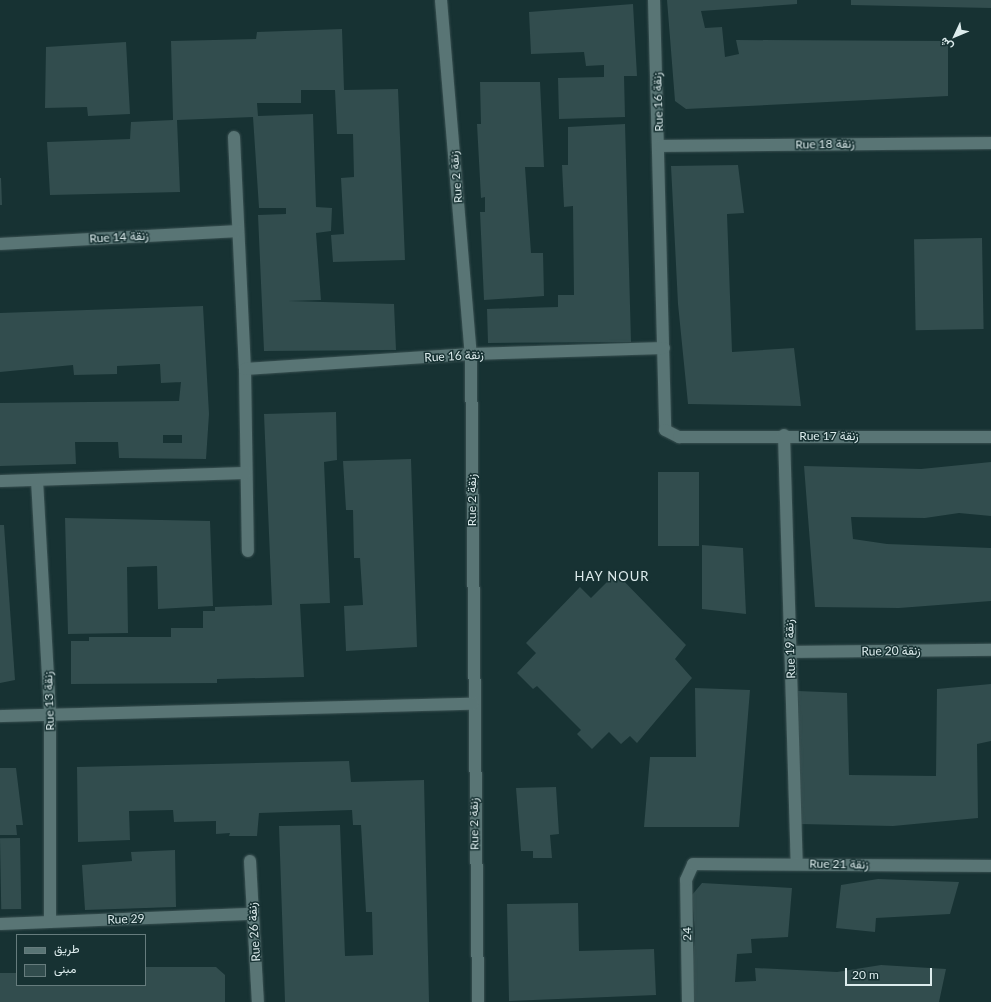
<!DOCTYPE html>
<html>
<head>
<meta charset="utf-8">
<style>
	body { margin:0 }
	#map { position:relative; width:991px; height:1002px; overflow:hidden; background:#173233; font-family:Lato,Vazirmatn,sans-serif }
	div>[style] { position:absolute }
	.building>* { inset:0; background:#324d4e; transform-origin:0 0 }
	.roads { filter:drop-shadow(0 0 1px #3a5152) drop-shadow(0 0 1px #3a5152) }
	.minor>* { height:12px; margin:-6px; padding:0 6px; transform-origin:6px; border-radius:6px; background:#597575 }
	span { translate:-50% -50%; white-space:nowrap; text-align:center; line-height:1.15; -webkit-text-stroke:3px #173233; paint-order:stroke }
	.street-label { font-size:12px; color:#ddeced }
	.neighbourhood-label { font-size:13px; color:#ddeced; letter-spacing:1px }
	.legend { position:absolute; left:16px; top:934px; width:130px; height:52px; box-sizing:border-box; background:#173233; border:1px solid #667c7d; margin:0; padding:5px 7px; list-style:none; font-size:12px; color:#ddeced }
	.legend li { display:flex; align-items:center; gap:8px; height:20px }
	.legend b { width:20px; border:1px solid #667c7d }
	.north { position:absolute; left:935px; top:16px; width:40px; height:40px; -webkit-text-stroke:3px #173233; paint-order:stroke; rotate:226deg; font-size:11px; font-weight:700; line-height:16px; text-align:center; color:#ddeced }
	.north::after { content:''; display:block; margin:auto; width:14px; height:18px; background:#ddeced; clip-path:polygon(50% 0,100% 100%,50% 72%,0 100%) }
	.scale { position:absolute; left:845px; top:968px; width:87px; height:18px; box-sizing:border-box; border:2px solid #ddeced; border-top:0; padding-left:5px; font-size:12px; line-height:14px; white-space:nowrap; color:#ddeced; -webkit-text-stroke:3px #173233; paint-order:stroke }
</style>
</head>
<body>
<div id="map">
	<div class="building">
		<div style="clip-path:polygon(667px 0,797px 0,797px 4px,701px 11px,705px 28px,722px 27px,725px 57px,739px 54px,736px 40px,948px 41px,948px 96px,686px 109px,675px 101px)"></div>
		<div style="clip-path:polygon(851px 0,991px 0,991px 8px,851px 5px)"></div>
		<div style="clip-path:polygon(633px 4px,637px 76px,624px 76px,625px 117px,559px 119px,558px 78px,604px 77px,604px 65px,586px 66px,584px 52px,531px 54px,529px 12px)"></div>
		<div style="clip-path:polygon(342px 29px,344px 90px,398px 89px,405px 260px,333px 262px,331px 235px,344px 234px,341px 178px,354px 177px,353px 134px,337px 134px,335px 90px,301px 90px,301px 103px,257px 103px,258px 116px,313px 114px,316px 207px,332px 208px,331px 231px,316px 233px,321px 300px,288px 301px,394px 304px,396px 350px,264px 351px,258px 215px,286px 214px,286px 208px,259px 208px,253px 117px,177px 120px,180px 192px,50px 195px,47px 142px,130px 139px,131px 122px,173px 120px,171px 41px,256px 39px,257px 32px)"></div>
		<div style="clip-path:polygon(126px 42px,130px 114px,88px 116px,87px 107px,45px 108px,46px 47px)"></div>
		<div style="clip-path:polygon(480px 82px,540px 82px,544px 167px,525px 167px,531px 253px,543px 253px,544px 296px,484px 300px,480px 212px,485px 212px,485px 197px,481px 198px,477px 124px,481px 124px)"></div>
		<div style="clip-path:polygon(625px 124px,631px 342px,488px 343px,487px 309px,558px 307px,558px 295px,574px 295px,573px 206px,564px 207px,562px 165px,568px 165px,568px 127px)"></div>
		<div style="clip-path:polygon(738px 165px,744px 213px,727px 214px,732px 352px,794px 348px,801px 406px,688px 404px,678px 304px,671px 166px)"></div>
		<div style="clip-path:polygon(0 178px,1px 178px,2px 205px,0 205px)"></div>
		<div style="left:982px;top:238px;width:91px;height:68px;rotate:89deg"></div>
		<div style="clip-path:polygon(evenodd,203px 306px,209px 414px,206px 459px,119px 458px,118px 442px,75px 442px,76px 464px,0 466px,0 403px,179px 401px,181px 382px,161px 383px,160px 364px,117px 366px,117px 374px,74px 375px,73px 365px,0 372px,0 313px,203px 306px,163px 435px,182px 435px,182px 443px,163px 443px,163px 435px)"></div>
		<div style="clip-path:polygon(336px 412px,337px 460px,324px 462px,330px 603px,300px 604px,304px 677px,217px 679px,217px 683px,71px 684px,71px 641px,89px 641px,89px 637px,171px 637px,171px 628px,203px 628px,203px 611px,215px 611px,215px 607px,272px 605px,264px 414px)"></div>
		<div style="clip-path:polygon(411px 459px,417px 647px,346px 651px,344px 606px,363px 605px,360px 558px,354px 558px,353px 510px,346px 510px,343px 461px)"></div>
		<div style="clip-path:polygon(991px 462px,991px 516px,959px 513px,925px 518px,851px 517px,853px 539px,887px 544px,991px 548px,991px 601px,899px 608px,815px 607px,804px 466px,921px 469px)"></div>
		<div style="left:658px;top:472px;width:41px;height:74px"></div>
		<div style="clip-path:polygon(65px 518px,210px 521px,213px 606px,158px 609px,157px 566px,127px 567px,128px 633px,68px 634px)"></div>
		<div style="clip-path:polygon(0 525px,4px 525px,15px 680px,0 683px)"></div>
		<div style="clip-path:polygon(702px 545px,743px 548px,746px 614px,702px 609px)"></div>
		<div style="clip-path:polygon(616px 573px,686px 645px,675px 659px,692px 678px,637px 743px,630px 736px,621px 744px,609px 732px,592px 749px,577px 734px,581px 730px,537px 686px,533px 689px,517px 673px,536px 653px,526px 643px,580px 587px,591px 598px)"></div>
		<div style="clip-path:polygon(991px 684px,991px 741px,977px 744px,978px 818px,893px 826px,800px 824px,798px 691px,847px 693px,849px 775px,936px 776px,937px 689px)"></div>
		<div style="clip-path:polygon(695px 688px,750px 690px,739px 827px,644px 827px,650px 757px,696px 757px)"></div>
		<div style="clip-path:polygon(349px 761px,351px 782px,424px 780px,429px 1002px,285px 1002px,279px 826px,340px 825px,345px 956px,373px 955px,372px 912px,366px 912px,361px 825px,353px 825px,352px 810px,259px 813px,257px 836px,229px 836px,230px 833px,216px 834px,216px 821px,174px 822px,173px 810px,129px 811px,130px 840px,78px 842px,77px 767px)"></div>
		<div style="clip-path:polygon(0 768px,16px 768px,23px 825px,16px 825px,17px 835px,0 835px)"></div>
		<div style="clip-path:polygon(556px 787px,559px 834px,550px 835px,552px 858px,533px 858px,533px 851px,521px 851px,516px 788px)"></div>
		<div style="left:20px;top:838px;width:71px;height:20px;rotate:89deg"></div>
		<div style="clip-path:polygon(175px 850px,176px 907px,85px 910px,82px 865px,132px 861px,131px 852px)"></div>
		<div style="clip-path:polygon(878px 879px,959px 882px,950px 914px,876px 918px,875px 932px,836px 928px,841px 885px)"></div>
		<div style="clip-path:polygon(702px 883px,792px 888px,788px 937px,751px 939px,752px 953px,737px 954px,735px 982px,756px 981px,755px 968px,837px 972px,881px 965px,946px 969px,939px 1002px,690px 1002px,695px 933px,692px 895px)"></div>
		<div style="clip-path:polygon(578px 903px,579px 951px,654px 949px,656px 995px,509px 1001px,507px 904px)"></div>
		<div style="clip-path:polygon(145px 967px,216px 967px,225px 975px,225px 1002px,0 1002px,0 973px,17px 973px,17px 985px,145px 985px)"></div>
	</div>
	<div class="roads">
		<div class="minor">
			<div style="left:441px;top:0;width:355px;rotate:85.2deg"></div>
			<div style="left:471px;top:354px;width:648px;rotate:89.38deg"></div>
			<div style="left:654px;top:0;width:430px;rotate:88.5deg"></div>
			<div style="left:665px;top:430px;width:16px;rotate:27deg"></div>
			<div style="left:679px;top:437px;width:312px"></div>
			<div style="left:234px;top:137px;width:232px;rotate:87.3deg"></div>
			<div style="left:245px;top:369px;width:182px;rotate:89.1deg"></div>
			<div style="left:660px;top:146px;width:331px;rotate:-0.5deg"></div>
			<div style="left:0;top:244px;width:238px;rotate:-3.1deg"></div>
			<div style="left:245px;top:369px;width:226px;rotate:-3.8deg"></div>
			<div style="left:471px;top:354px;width:193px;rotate:-1.8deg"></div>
			<div style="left:784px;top:435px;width:428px;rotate:88.3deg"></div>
			<div style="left:37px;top:480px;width:234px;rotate:86.8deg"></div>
			<div style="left:50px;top:714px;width:208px;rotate:90deg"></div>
			<div style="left:0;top:481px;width:246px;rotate:-1.9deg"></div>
			<div style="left:790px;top:652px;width:201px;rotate:-0.6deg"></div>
			<div style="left:0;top:716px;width:473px;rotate:-1.5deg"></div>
			<div style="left:250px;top:861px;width:141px;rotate:86.8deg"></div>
			<div style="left:0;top:924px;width:253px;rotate:-2.3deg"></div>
			<div style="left:688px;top:1002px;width:122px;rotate:-90.9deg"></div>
			<div style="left:686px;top:880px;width:17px;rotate:-66deg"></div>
			<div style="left:693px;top:864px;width:298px;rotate:0.4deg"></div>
		</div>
	</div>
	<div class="street-label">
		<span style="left:658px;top:102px;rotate:-92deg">Rue 16 زنقة</span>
		<span style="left:825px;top:144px;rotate:-1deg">Rue 18 زنقة</span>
		<span style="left:456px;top:177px;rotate:-95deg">Rue 2 زنقة</span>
		<span style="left:119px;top:237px;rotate:-3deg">Rue 14 زنقة</span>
		<span style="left:454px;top:356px;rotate:-3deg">Rue 16 زنقة</span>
		<span style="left:829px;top:436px">Rue 17 زنقة</span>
		<span style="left:472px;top:500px;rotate:-90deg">Rue 2 زنقة</span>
		<span style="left:790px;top:649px;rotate:-92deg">Rue 19 زنقة</span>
		<span style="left:891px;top:651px;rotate:-1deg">Rue 20 زنقة</span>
		<span style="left:49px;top:701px;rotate:-92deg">Rue 13 زنقة</span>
		<span style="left:474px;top:824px;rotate:-91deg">Rue 2 زنقة</span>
		<span style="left:839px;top:864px;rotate:1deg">Rue 21 زنقة</span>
		<span style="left:126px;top:919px;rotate:-2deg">Rue 29</span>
		<span style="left:254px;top:932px;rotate:-94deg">Rue 26 زنقة</span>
		<span style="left:687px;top:934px;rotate:-91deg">24</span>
	</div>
	<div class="neighbourhood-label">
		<span style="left:612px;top:576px">HAY NOUR</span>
	</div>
	<ul class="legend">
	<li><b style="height:5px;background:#597575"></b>طريق</li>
	<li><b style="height:11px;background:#324d4e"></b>مبنى</li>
	</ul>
	<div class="north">ش</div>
	<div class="scale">20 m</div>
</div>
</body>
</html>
